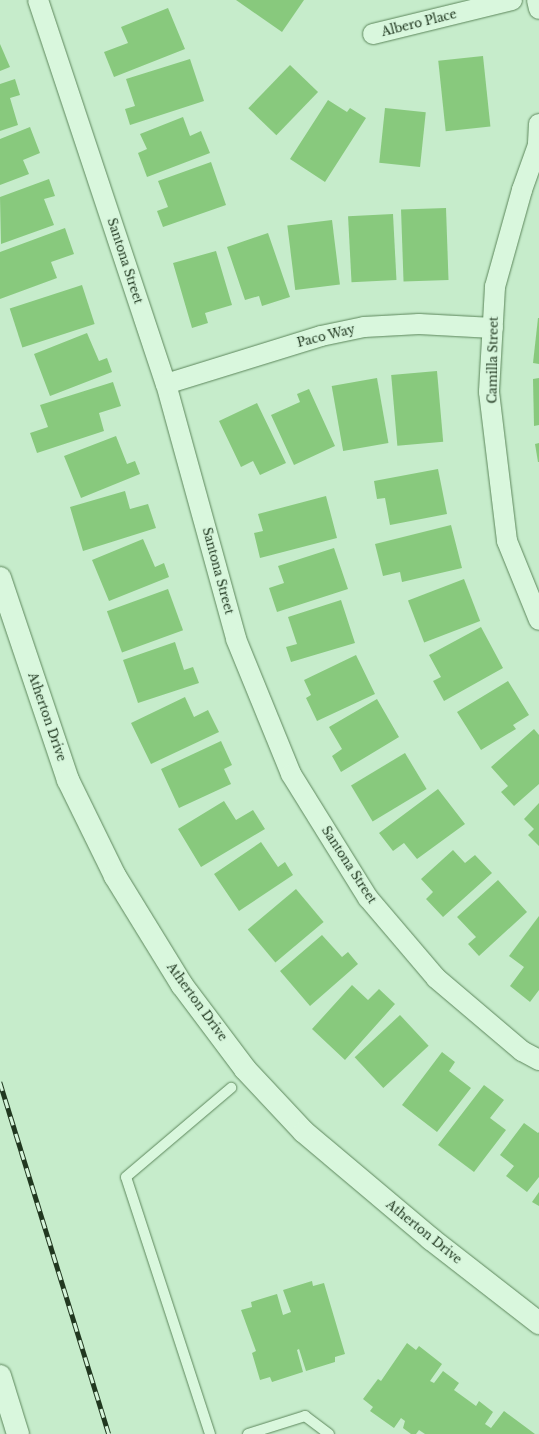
<!DOCTYPE html>
<html>
<head>
<meta charset="utf-8">
<style>
	body { margin:0 }
	#map { position:relative; width:539px; height:1434px; overflow:hidden; background:#c6eccb; font-family:"Libre Baskerville",serif }
	div>[style] { position:absolute }
	.building>* { inset:0; background:#88c97d; transform-origin:0 0 }
	.roads { filter:drop-shadow(0 0 1px #5d875c) drop-shadow(0 0 1px #5d875c) }
	.service>* { height:10px; margin:-5px; padding:0 5px; transform-origin:5px; border-radius:5px; background:#d9f7dd }
	.minor>* { height:20px; margin:-10px; padding:0 10px; transform-origin:10px; border-radius:10px; background:#d9f7dd }
	.tertiary>* { height:22px; margin:-11px; padding:0 11px; transform-origin:11px; border-radius:11px; background:#d9f7dd }
	.secondary>* { height:22px; margin:-11px; padding:0 11px; transform-origin:11px; border-radius:11px; background:#d9f7dd }
	.rail>* { height:4.5px; margin-top:-2.25px; transform-origin:0; background:repeating-linear-gradient(90deg,#d5f4da 0 9px,#213820 0 18px); box-sizing:border-box; border-block:1px solid #213820 }
	span { translate:-50% -50%; white-space:nowrap; text-align:center; line-height:1.15; -webkit-text-stroke:3px #d5f4da; paint-order:stroke }
	.street-label { font-size:12px; color:#213820 }
</style>
</head>
<body>
<div id="map">
	<div class="building">
		<div style="clip-path:polygon(236px 0,304px 0,282px 32px)"></div>
		<div style="clip-path:polygon(168px 8px,185px 49px,114px 77px,104px 52px,128px 43px,121px 27px)"></div>
		<div style="clip-path:polygon(0 44px,10px 67px,0 71px)"></div>
		<div style="left:483px;top:56px;width:71px;height:45px;rotate:84deg"></div>
		<div style="clip-path:polygon(190px 59px,204px 101px,130px 125px,125px 109px,135px 106px,126px 79px)"></div>
		<div style="left:290px;top:65px;width:39px;height:60px;rotate:44deg"></div>
		<div style="clip-path:polygon(15px 79px,20px 95px,10px 98px,18px 125px,0 131px,0 84px)"></div>
		<div style="clip-path:polygon(328px 100px,347px 112px,350px 108px,366px 118px,325px 182px,290px 159px)"></div>
		<div style="left:385px;top:108px;width:41px;height:55px;rotate:6deg"></div>
		<div style="clip-path:polygon(183px 117px,190px 136px,201px 131px,210px 153px,147px 177px,138px 153px,147px 149px,140px 134px)"></div>
		<div style="clip-path:polygon(30px 127px,40px 153px,23px 160px,29px 174px,0 185px,0 139px)"></div>
		<div style="clip-path:polygon(211px 162px,226px 205px,163px 227px,157px 211px,168px 207px,158px 181px)"></div>
		<div style="clip-path:polygon(49px 179px,55px 196px,44px 199px,54px 225px,1px 244px,0 197px)"></div>
		<div style="left:446px;top:208px;width:72px;height:45px;rotate:88deg"></div>
		<div style="left:393px;top:214px;width:66px;height:45px;rotate:87deg"></div>
		<div style="left:332px;top:220px;width:65px;height:45px;rotate:83deg"></div>
		<div style="clip-path:polygon(65px 228px,74px 254px,51px 262px,57px 278px,0 299px,0 252px)"></div>
		<div style="clip-path:polygon(268px 233px,290px 297px,262px 306px,259px 296px,245px 300px,227px 247px)"></div>
		<div style="clip-path:polygon(216px 251px,232px 305px,205px 313px,208px 323px,192px 328px,173px 263px)"></div>
		<div style="left:82px;top:285px;width:41px;height:76px;rotate:72deg"></div>
		<div style="clip-path:polygon(538px 318px,539px 318px,539px 364px,533px 363px)"></div>
		<div style="clip-path:polygon(87px 333px,99px 361px,107px 358px,112px 372px,50px 396px,34px 354px)"></div>
		<div style="left:437px;top:371px;width:71px;height:46px;rotate:85deg"></div>
		<div style="left:377px;top:378px;width:66px;height:46px;rotate:80deg"></div>
		<div style="clip-path:polygon(539px 378px,539px 425px,534px 426px,533px 379px)"></div>
		<div style="clip-path:polygon(113px 382px,121px 406px,99px 413px,104px 431px,37px 453px,30px 433px,48px 427px,40px 405px)"></div>
		<div style="clip-path:polygon(309px 389px,335px 446px,294px 465px,271px 415px,300px 402px,297px 394px)"></div>
		<div style="clip-path:polygon(257px 403px,286px 463px,260px 475px,253px 461px,241px 467px,219px 421px)"></div>
		<div style="clip-path:polygon(116px 436px,127px 464px,135px 461px,140px 474px,81px 498px,64px 456px)"></div>
		<div style="clip-path:polygon(539px 443px,539px 462px,538px 462px,535px 444px)"></div>
		<div style="clip-path:polygon(438px 469px,447px 514px,390px 525px,385px 498px,377px 499px,374px 481px)"></div>
		<div style="clip-path:polygon(125px 491px,130px 509px,148px 504px,156px 528px,83px 551px,70px 507px)"></div>
		<div style="clip-path:polygon(326px 496px,337px 538px,260px 558px,254px 533px,263px 531px,258px 514px)"></div>
		<div style="clip-path:polygon(451px 525px,462px 568px,402px 582px,400px 572px,383px 576px,375px 544px)"></div>
		<div style="clip-path:polygon(143px 539px,155px 567px,164px 563px,169px 577px,109px 601px,92px 560px)"></div>
		<div style="clip-path:polygon(334px 548px,348px 589px,277px 612px,269px 588px,284px 583px,278px 566px)"></div>
		<div style="left:464px;top:579px;width:45px;height:60px;rotate:69deg"></div>
		<div style="left:168px;top:589px;width:44px;height:65px;rotate:70deg"></div>
		<div style="clip-path:polygon(341px 600px,355px 643px,291px 662px,286px 647px,297px 644px,288px 617px)"></div>
		<div style="clip-path:polygon(481px 627px,503px 668px,444px 701px,433px 681px,441px 677px,429px 655px)"></div>
		<div style="clip-path:polygon(175px 642px,184px 670px,193px 667px,199px 683px,138px 703px,123px 660px)"></div>
		<div style="clip-path:polygon(356px 655px,375px 694px,317px 721px,306px 698px,311px 695px,304px 680px)"></div>
		<div style="clip-path:polygon(508px 681px,529px 715px,513px 725px,516px 729px,481px 750px,457px 712px)"></div>
		<div style="clip-path:polygon(185px 697px,194px 717px,208px 710px,219px 732px,151px 764px,131px 723px)"></div>
		<div style="clip-path:polygon(377px 699px,399px 737px,341px 772px,332px 756px,342px 749px,329px 727px)"></div>
		<div style="clip-path:polygon(534px 729px,539px 735px,539px 784px,514px 806px,501px 792px,508px 786px,491px 767px)"></div>
		<div style="clip-path:polygon(221px 741px,232px 765px,224px 769px,231px 784px,179px 808px,161px 769px)"></div>
		<div style="left:405px;top:753px;width:42px;height:63px;rotate:59deg"></div>
		<div style="clip-path:polygon(438px 789px,465px 824px,417px 859px,404px 843px,393px 851px,379px 833px)"></div>
		<div style="clip-path:polygon(224px 801px,236px 820px,253px 810px,265px 829px,201px 867px,178px 829px)"></div>
		<div style="clip-path:polygon(539px 803px,539px 846px,528px 835px,534px 829px,524px 819px)"></div>
		<div style="clip-path:polygon(261px 842px,278px 867px,285px 862px,293px 875px,239px 911px,214px 874px)"></div>
		<div style="clip-path:polygon(453px 850px,465px 863px,475px 855px,492px 873px,443px 917px,426px 899px,433px 892px,421px 879px)"></div>
		<div style="clip-path:polygon(498px 880px,527px 912px,479px 956px,468px 944px,476px 937px,457px 917px)"></div>
		<div style="left:296px;top:889px;width:43px;height:63px;rotate:50deg"></div>
		<div style="clip-path:polygon(539px 916px,539px 990px,530px 1002px,510px 986px,524px 967px,509px 956px)"></div>
		<div style="clip-path:polygon(322px 935px,342px 957px,348px 952px,358px 964px,310px 1006px,280px 971px)"></div>
		<div style="clip-path:polygon(352px 985px,368px 1000px,379px 989px,395px 1004px,345px 1060px,312px 1029px)"></div>
		<div style="left:400px;top:1015px;width:42px;height:62px;rotate:47deg"></div>
		<div style="clip-path:polygon(442px 1052px,455px 1062px,449px 1071px,471px 1088px,437px 1132px,402px 1105px)"></div>
		<div style="clip-path:polygon(484px 1085px,504px 1100px,490px 1118px,506px 1130px,474px 1172px,438px 1145px)"></div>
		<div style="clip-path:polygon(524px 1123px,538px 1133px,539px 1132px,539px 1177px,527px 1192px,506px 1176px,514px 1166px,500px 1155px)"></div>
		<div style="clip-path:polygon(539px 1192px,539px 1206px,532px 1202px)"></div>
		<div style="clip-path:polygon(312px 1281px,313px 1286px,324px 1283px,345px 1354px,335px 1357px,335px 1362px,306px 1371px,299px 1349px,297px 1350px,303px 1372px,272px 1382px,270px 1377px,260px 1380px,252px 1353px,256px 1351px,241px 1310px,252px 1307px,251px 1302px,277px 1294px,283px 1315px,291px 1312px,283px 1290px)"></div>
		<div style="clip-path:polygon(407px 1343px,416px 1350px,419px 1346px,442px 1364px,430px 1381px,434px 1383px,443px 1371px,459px 1383px,454px 1390px,476px 1406px,479px 1401px,493px 1412px,485px 1424px,491px 1428px,504px 1411px,535px 1434px,425px 1434px,419px 1430px,416px 1434px,411px 1434px,403px 1428px,405px 1421px,401px 1418px,394px 1428px,370px 1411px,373px 1407px,363px 1399px,378px 1379px,381px 1381px)"></div>
	</div>
	<div class="roads">
		<div class="service">
			<div style="left:210px;top:1434px;width:270px;rotate:-108.1deg"></div>
			<div style="left:126px;top:1177px;width:138px;rotate:-40.3deg"></div>
			<div style="left:248px;top:1434px;width:60px;rotate:-17.5deg"></div>
			<div style="left:305px;top:1416px;width:30px;rotate:37deg"></div>
		</div>
		<div class="minor">
			<div style="left:38px;top:0;width:405px;rotate:71.6deg"></div>
			<div style="left:166px;top:384px;width:264px;rotate:74.6deg"></div>
			<div style="left:236px;top:639px;width:146px;rotate:67.8deg"></div>
			<div style="left:291px;top:774px;width:146px;rotate:58.2deg"></div>
			<div style="left:368px;top:898px;width:105px;rotate:49.6deg"></div>
			<div style="left:436px;top:978px;width:113px;rotate:40.3deg"></div>
			<div style="left:522px;top:1051px;width:19px;rotate:28deg"></div>
			<div style="left:537px;top:0;width:9px;rotate:77deg"></div>
			<div style="left:373px;top:34px;width:143px;rotate:-13.7deg"></div>
			<div style="left:539px;top:124px;width:21px;rotate:93deg"></div>
			<div style="left:538px;top:145px;width:48px;rotate:109.6deg"></div>
			<div style="left:522px;top:190px;width:101px;rotate:105.6deg"></div>
			<div style="left:495px;top:287px;width:105px;rotate:93.3deg"></div>
			<div style="left:489px;top:392px;width:150px;rotate:83.1deg"></div>
			<div style="left:507px;top:541px;width:85px;rotate:67.9deg"></div>
			<div style="left:166px;top:384px;width:162px;rotate:-17.2deg"></div>
			<div style="left:321px;top:336px;width:44px;rotate:-11.8deg"></div>
			<div style="left:364px;top:327px;width:55px;rotate:-3.1deg"></div>
			<div style="left:419px;top:324px;width:74px;rotate:3.1deg"></div>
		</div>
		<div class="tertiary">
			<div style="left:0;top:578px;width:213px;rotate:71.4deg"></div>
			<div style="left:68px;top:780px;width:107px;rotate:63.9deg"></div>
			<div style="left:115px;top:876px;width:128px;rotate:58.4deg"></div>
			<div style="left:182px;top:985px;width:105px;rotate:53.1deg"></div>
			<div style="left:245px;top:1069px;width:86px;rotate:46.9deg"></div>
			<div style="left:304px;top:1132px;width:166px;rotate:40.1deg"></div>
			<div style="left:431px;top:1239px;width:137px;rotate:37.9deg"></div>
		</div>
		<div class="secondary">
			<div style="left:0;top:1376px;width:61px;rotate:72.8deg"></div>
		</div>
	</div>
	<div class="rail">
		<div style="left:0;top:1082px;width:368px;rotate:72.8deg"></div>
	</div>
	<div class="street-label">
		<span style="left:419px;top:23px;rotate:-14deg">Albero Place</span>
		<span style="left:125px;top:261px;rotate:72deg">Santona Street</span>
		<span style="left:326px;top:336px;rotate:-14deg">Paco Way</span>
		<span style="left:493px;top:360px;rotate:-89deg">Camilla Street</span>
		<span style="left:218px;top:571px;rotate:75deg">Santona Street</span>
		<span style="left:47px;top:717px;rotate:71deg">Atherton Drive</span>
		<span style="left:349px;top:865px;rotate:57deg">Santona Street</span>
		<span style="left:197px;top:1002px;rotate:54deg">Atherton Drive</span>
		<span style="left:424px;top:1232px;rotate:39deg">Atherton Drive</span>
	</div>
</div>
</body>
</html>
